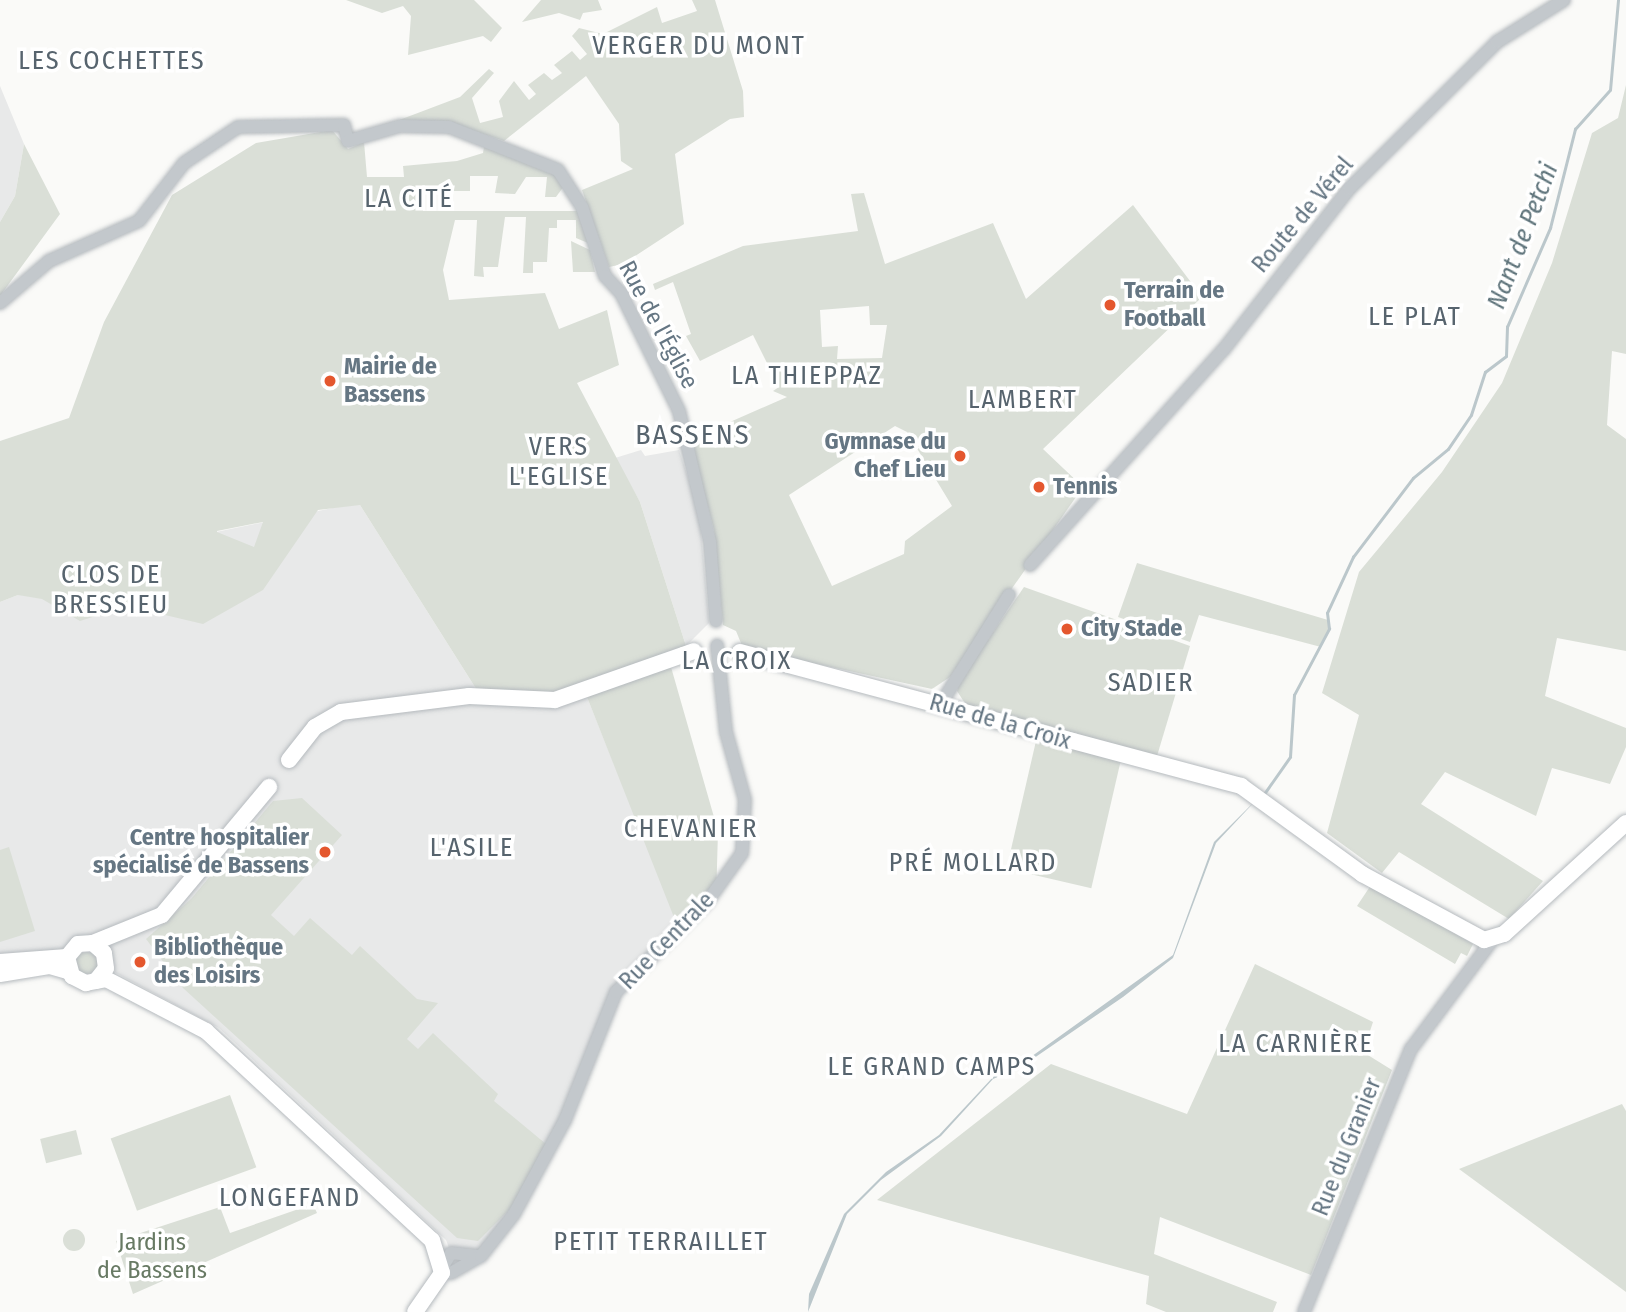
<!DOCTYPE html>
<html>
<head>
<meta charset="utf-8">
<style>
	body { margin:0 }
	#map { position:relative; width:1626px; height:1312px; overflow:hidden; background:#fafaf8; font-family:"Fira Sans Condensed",sans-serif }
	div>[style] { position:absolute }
	.built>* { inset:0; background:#e8e9e9 }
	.green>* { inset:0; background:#dadfd7; transform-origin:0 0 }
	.round { border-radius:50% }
	.water>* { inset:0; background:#bbc7cb }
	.stream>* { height:2.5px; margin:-1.25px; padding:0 1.25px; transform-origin:1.25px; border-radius:1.25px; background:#bbc7cb }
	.roads { filter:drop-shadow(0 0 2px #b5babe) drop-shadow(0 0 2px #b5babe) }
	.minor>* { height:12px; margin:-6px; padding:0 6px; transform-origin:6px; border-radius:6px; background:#c3c8cc }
	.major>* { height:16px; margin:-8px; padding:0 8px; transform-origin:8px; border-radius:8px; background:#fff }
	.dots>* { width:19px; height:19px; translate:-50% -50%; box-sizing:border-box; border:4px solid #fff; border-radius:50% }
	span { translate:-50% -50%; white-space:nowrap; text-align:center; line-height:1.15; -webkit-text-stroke:7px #fff; paint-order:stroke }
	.street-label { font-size:24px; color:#657683 }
	.poi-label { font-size:24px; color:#657683; font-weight:700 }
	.left { translate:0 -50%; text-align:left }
	.right { translate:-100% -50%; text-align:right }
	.park-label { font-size:24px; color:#687a64 }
	.neighbourhood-label { font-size:26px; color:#57646e; letter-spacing:2px }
	.water-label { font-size:26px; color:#60757c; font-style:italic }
	.quarter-label { font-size:28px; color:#57646e; letter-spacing:2px }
</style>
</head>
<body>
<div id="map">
	<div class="built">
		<div style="clip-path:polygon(0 86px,24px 144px,15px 196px,0 222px)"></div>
		<div style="clip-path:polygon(641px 450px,645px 456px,679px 450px,699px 511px,709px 623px,686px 646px,640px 502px,615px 458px)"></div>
		<div style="clip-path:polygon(347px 505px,360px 505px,480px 695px,587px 697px,680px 928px,627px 979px,565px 1120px,481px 1256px,451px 1253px,446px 1240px,219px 1028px,116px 973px,104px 953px,73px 948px,0 962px,0 602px,138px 548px)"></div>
	</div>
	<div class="green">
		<div style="clip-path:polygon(346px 0,474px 0,502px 28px,491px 42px,483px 36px,408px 55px,411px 16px,403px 6px,382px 13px)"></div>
		<div style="clip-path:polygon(541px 0,598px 0,602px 10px,583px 13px,580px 20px,559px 13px,522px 22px)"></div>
		<div style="clip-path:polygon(692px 0,715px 0,743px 91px,744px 117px,730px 119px,675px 154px,684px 224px,623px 264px,609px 267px,582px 190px,633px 169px,621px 161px,619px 124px,586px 76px,504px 141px,451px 123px,394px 122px,460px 97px,489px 69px,494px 73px,472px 98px,480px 123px,503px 117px,499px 101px,514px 81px,529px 100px,536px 94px,528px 85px,544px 73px,552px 80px,562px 73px,554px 65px,572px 51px,580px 60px,587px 54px,572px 36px,579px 28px,603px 34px,657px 7px,662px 23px,697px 11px)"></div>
		<div style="clip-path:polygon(1626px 85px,1626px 354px,1612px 351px,1607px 425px,1626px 439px,1626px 651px,1557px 638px,1545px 696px,1626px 728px,1626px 747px,1610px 784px,1552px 768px,1536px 816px,1445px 772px,1421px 804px,1543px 881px,1509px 919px,1399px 852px,1382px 873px,1327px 833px,1359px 715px,1322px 693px,1359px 572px,1442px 472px,1502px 383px,1552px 263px,1592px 133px,1618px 118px)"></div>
		<div style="clip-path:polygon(evenodd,332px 130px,348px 149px,364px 142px,367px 177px,404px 177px,403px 166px,457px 161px,483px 153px,484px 147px,554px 175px,564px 186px,556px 197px,545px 197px,547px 177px,526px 177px,515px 194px,495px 193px,498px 176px,470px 176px,470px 191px,424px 191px,423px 211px,579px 211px,588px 243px,576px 238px,576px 220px,557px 220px,557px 228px,549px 228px,547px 262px,533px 262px,533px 273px,523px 273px,526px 217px,505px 217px,498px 267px,483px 267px,484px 277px,474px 276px,477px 220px,455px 220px,443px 270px,449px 300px,545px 293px,559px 329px,607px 310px,619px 365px,577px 383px,640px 502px,686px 646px,669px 660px,718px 831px,716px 901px,687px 931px,677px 925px,587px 697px,480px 695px,360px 505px,318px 510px,263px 590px,203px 624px,127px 606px,80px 621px,42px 599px,18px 595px,0 602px,0 441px,69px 418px,104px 322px,172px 195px,256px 143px,332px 130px,263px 522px,254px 547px,217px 532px,217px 531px,263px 522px)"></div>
		<div style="clip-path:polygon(24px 144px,60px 214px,0 296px,0 222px,15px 196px)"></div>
		<div style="clip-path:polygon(evenodd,864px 193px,885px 264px,993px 223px,1026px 299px,1133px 205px,1202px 297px,1043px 449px,1083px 487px,950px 677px,932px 689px,743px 648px,736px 631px,723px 625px,714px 530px,692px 446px,705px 433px,787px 397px,773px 391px,779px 387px,753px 335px,700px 361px,686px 336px,691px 334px,673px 282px,655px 290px,653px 284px,743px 246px,858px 231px,851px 194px,864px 193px,869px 306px,870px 325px,887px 325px,882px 358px,837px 359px,838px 346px,822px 347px,820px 310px,869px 306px,864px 193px,895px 426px,907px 432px,952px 506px,905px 541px,904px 554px,832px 586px,789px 495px,895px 426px)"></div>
		<div style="clip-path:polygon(571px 241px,590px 250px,595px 272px,573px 272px)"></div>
		<div style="clip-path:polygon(1137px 563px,1328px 620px,1329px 629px,1321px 647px,1199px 615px,1190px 642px,1118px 617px)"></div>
		<div style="clip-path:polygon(1024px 587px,1190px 646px,1157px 756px,968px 708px,957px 691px,959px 682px)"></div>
		<div style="left:1036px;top:741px;width:87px;height:131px;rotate:13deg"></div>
		<div style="clip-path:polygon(302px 798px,342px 835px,271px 915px,294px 936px,310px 918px,352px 955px,360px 946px,417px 999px,438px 1003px,407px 1039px,418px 1049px,433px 1033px,498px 1094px,494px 1101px,546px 1144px,512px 1207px,478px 1241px,457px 1238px,183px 988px,146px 939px,191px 899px,273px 801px)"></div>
		<div style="clip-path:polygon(9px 847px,35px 931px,0 942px,0 850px)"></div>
		<div style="clip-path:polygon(1371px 885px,1473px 944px,1467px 956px,1461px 953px,1455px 964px,1357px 906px)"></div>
		<div class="round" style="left:76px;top:952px;width:22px;height:22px"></div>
		<div style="clip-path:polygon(1255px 964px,1373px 1022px,1363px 1052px,1392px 1070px,1311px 1275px,1160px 1217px,1154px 1254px,1277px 1302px,1273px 1312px,1166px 1312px,1146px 1304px,1149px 1276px,877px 1200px,1051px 1064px,1187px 1114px)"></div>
		<div style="left:230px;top:1095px;width:77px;height:127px;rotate:70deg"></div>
		<div style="clip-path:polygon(1622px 1104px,1626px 1111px,1626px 1292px,1459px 1169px)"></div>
		<div style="left:76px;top:1130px;width:25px;height:37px;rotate:76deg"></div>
		<div style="clip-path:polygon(313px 1204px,317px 1213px,133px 1294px,116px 1241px,220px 1207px,230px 1233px)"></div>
		<div class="round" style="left:63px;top:1229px;width:22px;height:22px"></div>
	</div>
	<div class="water">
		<div style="clip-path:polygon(1260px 796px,1216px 843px,1173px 958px,1123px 997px,1021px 1067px,993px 1079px,941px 1136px,881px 1180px,847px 1214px,808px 1312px,809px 1294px,844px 1214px,886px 1172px,939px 1135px,994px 1076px,1021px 1064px,1173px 955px,1214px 842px)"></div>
	</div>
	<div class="stream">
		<div style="left:1264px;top:794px;width:45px;rotate:-54.9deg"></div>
		<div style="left:1290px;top:757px;width:62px;rotate:-86.3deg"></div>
		<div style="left:1294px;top:695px;width:75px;rotate:-62.1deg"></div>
		<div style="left:1329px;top:629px;width:16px;rotate:-97deg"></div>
		<div style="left:1327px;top:613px;width:62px;rotate:-65.1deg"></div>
		<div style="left:1353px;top:557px;width:99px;rotate:-52.8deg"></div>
		<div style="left:1413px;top:478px;width:45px;rotate:-39.6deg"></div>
		<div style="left:1448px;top:449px;width:41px;rotate:-55.9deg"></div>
		<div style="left:1471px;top:415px;width:45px;rotate:-72deg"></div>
		<div style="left:1485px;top:372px;width:26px;rotate:-37deg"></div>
		<div style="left:1506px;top:356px;width:29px;rotate:-88deg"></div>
		<div style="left:1507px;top:327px;width:108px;rotate:-66.5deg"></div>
		<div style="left:1550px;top:228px;width:102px;rotate:-75.8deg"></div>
		<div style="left:1575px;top:129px;width:52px;rotate:-48.1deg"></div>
		<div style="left:1610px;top:90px;width:90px;rotate:-84.9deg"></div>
	</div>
	<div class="roads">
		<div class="minor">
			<div style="left:0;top:303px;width:65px;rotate:-40.6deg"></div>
			<div style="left:49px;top:261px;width:98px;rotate:-24deg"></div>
			<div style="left:139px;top:221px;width:73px;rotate:-52.2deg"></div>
			<div style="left:184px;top:163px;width:65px;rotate:-33.7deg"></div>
			<div style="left:238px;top:127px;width:106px;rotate:-1.1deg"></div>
			<div style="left:344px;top:125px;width:16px;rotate:76deg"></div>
			<div style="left:348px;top:141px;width:54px;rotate:-16.1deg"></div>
			<div style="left:400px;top:126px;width:49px;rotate:1.2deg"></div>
			<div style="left:449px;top:127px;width:117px;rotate:21.5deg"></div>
			<div style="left:558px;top:170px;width:44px;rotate:57deg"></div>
			<div style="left:582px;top:207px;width:73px;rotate:71.6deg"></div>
			<div style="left:605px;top:276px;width:23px;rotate:47deg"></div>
			<div style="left:621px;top:293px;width:131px;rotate:63.8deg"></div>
			<div style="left:679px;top:411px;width:135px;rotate:76.7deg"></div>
			<div style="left:710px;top:542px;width:79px;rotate:85.7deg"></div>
			<div style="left:1030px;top:565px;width:290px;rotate:-48.1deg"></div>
			<div style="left:1224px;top:349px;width:203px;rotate:-52deg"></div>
			<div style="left:1349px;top:189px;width:209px;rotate:-44.8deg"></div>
			<div style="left:1497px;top:42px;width:79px;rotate:-32.1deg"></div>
			<div style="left:940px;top:705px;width:130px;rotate:-57.9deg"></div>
			<div style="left:443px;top:1266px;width:15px;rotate:-58deg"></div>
			<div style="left:451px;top:1253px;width:30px;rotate:6deg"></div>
			<div style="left:451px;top:1273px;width:34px;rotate:-30deg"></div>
			<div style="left:481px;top:1256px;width:53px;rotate:-51.8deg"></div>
			<div style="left:514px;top:1214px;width:107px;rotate:-61.5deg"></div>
			<div style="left:565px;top:1120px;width:138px;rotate:-68.3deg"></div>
			<div style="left:616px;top:992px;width:128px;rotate:-44.7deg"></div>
			<div style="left:707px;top:902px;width:60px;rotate:-54.5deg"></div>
			<div style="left:742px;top:853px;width:53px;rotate:-86.8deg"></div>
			<div style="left:745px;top:800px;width:71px;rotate:-105.6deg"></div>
			<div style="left:726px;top:732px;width:87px;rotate:-95.9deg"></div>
			<div style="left:1304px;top:1312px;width:284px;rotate:-67.9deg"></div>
			<div style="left:1411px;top:1049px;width:137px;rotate:-53.3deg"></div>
		</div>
		<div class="major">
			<div style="left:740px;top:652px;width:519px;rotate:14.97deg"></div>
			<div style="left:1241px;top:786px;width:150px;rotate:36deg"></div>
			<div style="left:1362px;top:874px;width:139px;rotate:28.4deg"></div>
			<div style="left:1484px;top:940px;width:21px;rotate:-17deg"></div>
			<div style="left:1504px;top:934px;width:165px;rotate:-42.3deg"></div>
			<div style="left:289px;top:760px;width:42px;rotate:-51.8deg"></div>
			<div style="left:315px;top:727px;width:30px;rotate:-30deg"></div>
			<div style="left:341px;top:712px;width:129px;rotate:-7.1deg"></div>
			<div style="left:469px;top:696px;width:86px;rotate:2.7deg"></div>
			<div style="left:555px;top:700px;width:147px;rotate:-19.4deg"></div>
			<div style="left:93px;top:943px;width:74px;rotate:-22.1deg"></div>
			<div style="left:162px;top:915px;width:167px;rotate:-50.1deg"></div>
			<div style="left:0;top:962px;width:67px;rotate:-4.3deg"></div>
			<div style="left:0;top:974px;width:51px;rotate:-9.1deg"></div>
			<div style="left:50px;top:966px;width:19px;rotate:16deg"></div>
			<div style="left:96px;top:981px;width:16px;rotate:-52deg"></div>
			<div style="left:106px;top:968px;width:15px;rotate:-98deg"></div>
			<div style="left:104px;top:953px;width:15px;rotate:-138deg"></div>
			<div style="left:93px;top:943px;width:15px;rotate:176deg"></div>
			<div style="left:78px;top:944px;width:17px;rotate:130deg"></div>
			<div style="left:67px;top:957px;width:20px;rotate:75deg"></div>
			<div style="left:72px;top:976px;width:16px;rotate:27deg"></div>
			<div style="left:86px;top:983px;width:20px;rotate:-11deg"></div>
			<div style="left:106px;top:979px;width:113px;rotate:27.5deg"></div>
			<div style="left:206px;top:1031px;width:308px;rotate:42.8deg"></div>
			<div style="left:432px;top:1240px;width:34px;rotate:73deg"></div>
			<div style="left:442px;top:1273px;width:47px;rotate:124.7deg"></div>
		</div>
	</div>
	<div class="dots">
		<div style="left:1110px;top:305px;background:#e4572e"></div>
		<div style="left:330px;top:381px;background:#e4572e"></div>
		<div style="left:960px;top:456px;background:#e4572e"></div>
		<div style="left:1039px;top:487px;background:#e4572e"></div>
		<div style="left:1067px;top:629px;background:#e4572e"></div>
		<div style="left:325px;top:852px;background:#e4572e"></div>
		<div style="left:140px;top:962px;background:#e4572e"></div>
	</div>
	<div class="street-label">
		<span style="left:1303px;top:215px;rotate:-50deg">Route de Vérel</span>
		<span style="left:658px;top:325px;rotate:62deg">Rue de l'Église</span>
		<span style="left:1000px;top:722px;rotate:16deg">Rue de la Croix</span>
		<span style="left:667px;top:941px;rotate:-46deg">Rue Centrale</span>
		<span style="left:1347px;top:1147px;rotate:-68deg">Rue du Granier</span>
	</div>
	<div class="poi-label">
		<span class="left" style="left:1124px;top:305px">Terrain de<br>Football</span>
		<span class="left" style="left:344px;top:381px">Mairie de<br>Bassens</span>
		<span class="right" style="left:946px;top:456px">Gymnase du<br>Chef Lieu</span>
		<span class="left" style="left:1053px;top:487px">Tennis</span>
		<span class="left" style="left:1081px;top:629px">City Stade</span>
		<span class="right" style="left:309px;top:852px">Centre hospitalier<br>spécialisé de Bassens</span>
		<span class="left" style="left:154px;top:962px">Bibliothèque<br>des Loisirs</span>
	</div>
	<div class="park-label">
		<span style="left:152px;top:1257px">Jardins<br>de Bassens</span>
	</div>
	<div class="neighbourhood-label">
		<span style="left:699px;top:46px">VERGER DU MONT</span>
		<span style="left:112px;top:61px">LES COCHETTES</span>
		<span style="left:409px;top:199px">LA CITÉ</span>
		<span style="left:1415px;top:317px">LE PLAT</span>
		<span style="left:807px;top:376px">LA THIEPPAZ</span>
		<span style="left:1023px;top:400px">LAMBERT</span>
		<span style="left:559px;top:462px">VERS<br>L'EGLISE</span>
		<span style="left:111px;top:590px">CLOS DE<br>BRESSIEU</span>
		<span style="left:737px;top:661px">LA CROIX</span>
		<span style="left:1151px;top:683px">SADIER</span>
		<span style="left:691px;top:829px">CHEVANIER</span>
		<span style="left:472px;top:848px">L'ASILE</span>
		<span style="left:973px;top:863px">PRÉ MOLLARD</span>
		<span style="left:1296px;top:1044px">LA CARNIÈRE</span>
		<span style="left:932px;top:1067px">LE GRAND CAMPS</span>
		<span style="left:290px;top:1198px">LONGEFAND</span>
		<span style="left:661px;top:1242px">PETIT TERRAILLET</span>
	</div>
	<div class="water-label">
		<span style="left:1523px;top:236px;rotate:-69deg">Nant de Petchi</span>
	</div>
	<div class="quarter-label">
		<span style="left:693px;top:435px">BASSENS</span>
	</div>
</div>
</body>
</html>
